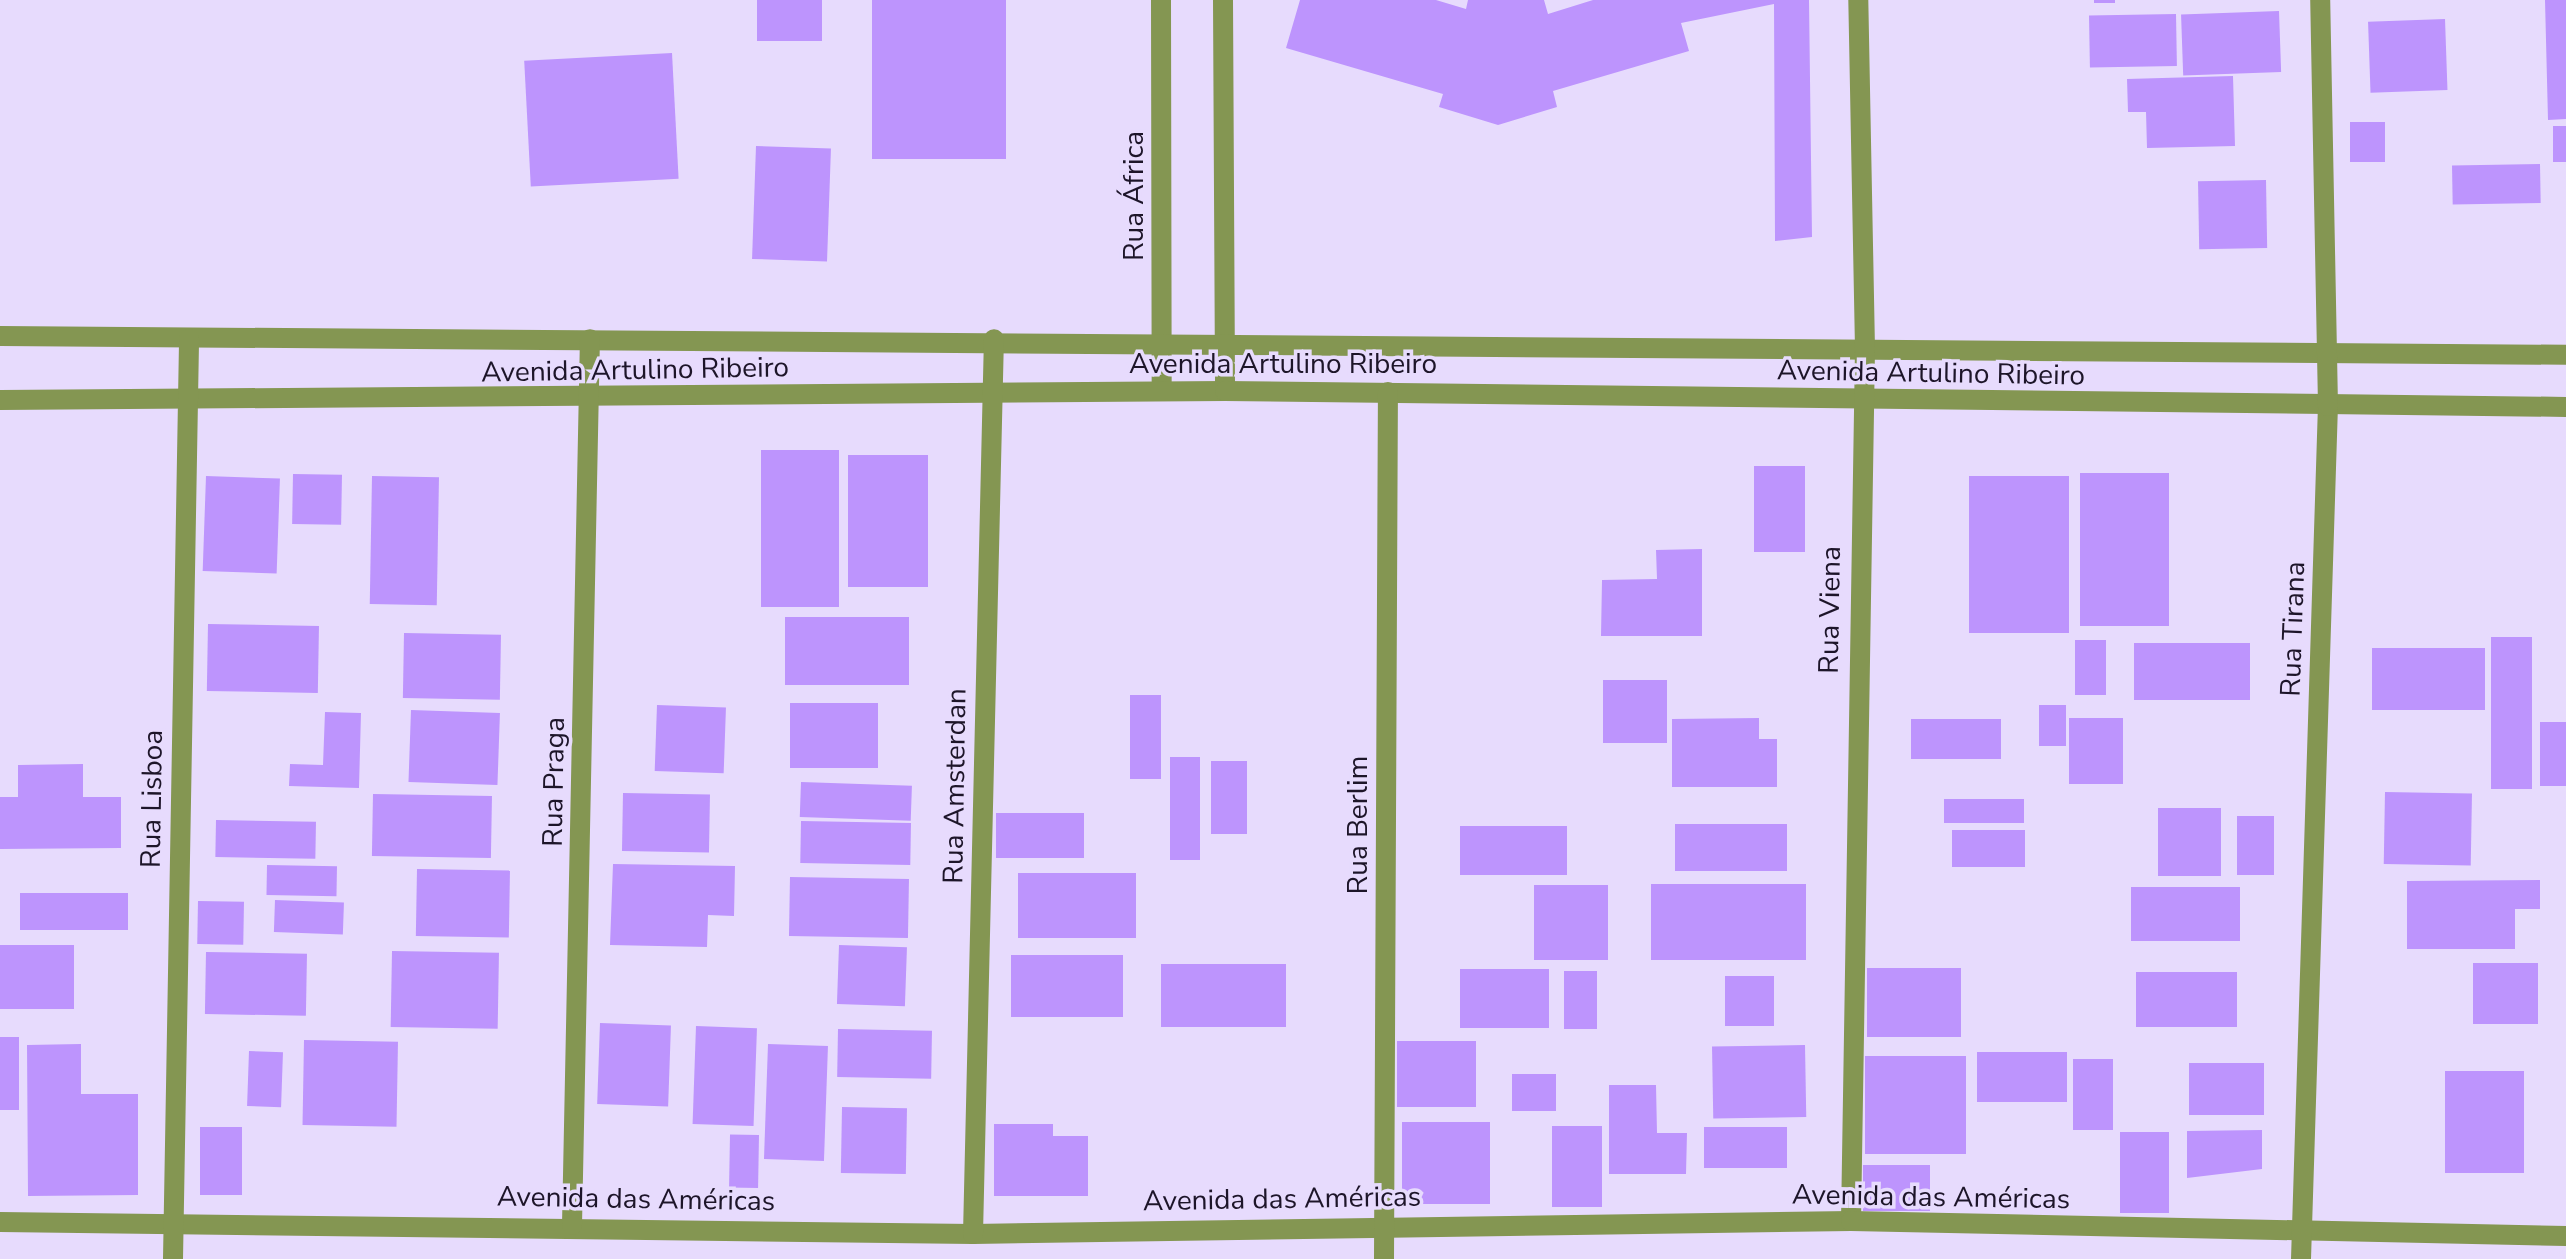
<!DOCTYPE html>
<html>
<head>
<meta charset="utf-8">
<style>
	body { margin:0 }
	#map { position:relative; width:2566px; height:1259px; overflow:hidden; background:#e7dbfd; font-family:"Nunito Sans",sans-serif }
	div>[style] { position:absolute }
	.building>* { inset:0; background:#bd94fd; transform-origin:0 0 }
	.street>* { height:20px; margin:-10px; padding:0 10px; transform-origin:10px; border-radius:10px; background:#849652 }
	span { translate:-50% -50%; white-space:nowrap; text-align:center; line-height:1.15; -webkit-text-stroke:7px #e7dbfd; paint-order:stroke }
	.street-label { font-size:28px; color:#1d1529 }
</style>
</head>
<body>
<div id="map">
	<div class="building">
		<div style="left:757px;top:0;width:65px;height:41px"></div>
		<div style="left:872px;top:0;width:134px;height:159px"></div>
		<div style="clip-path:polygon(1300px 0,1436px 0,1466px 9px,1468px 0,1544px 0,1548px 14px,1593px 0,1809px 0,1812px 237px,1775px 241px,1774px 4px,1681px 23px,1689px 51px,1553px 91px,1557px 107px,1498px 125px,1439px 107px,1443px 94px,1286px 48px)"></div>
		<div style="left:2094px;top:0;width:21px;height:3px"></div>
		<div style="clip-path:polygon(2545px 0,2566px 0,2566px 119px,2548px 120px)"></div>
		<div style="left:2279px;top:11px;width:61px;height:98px;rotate:88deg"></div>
		<div style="left:2176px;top:14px;width:52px;height:87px;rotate:89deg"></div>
		<div style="left:2445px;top:19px;width:71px;height:77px;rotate:88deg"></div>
		<div style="left:672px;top:53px;width:126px;height:148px;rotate:87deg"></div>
		<div style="clip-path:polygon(2233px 76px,2235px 146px,2147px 148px,2146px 112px,2128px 112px,2127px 79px)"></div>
		<div style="left:2350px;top:122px;width:35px;height:40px"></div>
		<div style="left:2553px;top:126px;width:13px;height:36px"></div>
		<div style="left:756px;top:146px;width:75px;height:113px;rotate:2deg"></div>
		<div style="left:2540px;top:164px;width:39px;height:88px;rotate:89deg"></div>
		<div style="left:2266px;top:180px;width:68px;height:68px;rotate:89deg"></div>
		<div style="left:839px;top:450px;width:157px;height:78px;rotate:90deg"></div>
		<div style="left:928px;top:455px;width:132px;height:80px;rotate:90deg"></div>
		<div style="left:1754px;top:466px;width:51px;height:86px"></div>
		<div style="left:2080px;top:473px;width:89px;height:153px"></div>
		<div style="left:293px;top:474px;width:49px;height:50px;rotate:1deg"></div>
		<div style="left:206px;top:476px;width:74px;height:95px;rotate:2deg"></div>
		<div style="left:372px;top:476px;width:67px;height:128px;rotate:1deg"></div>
		<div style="left:1969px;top:476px;width:100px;height:157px"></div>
		<div style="clip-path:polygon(1702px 549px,1702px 636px,1601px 636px,1602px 580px,1657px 579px,1656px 550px)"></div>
		<div style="left:785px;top:617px;width:124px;height:68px"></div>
		<div style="left:208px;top:624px;width:111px;height:67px;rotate:1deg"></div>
		<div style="left:404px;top:633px;width:97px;height:65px;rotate:1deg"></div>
		<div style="left:2532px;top:637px;width:152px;height:41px;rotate:90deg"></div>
		<div style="left:2106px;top:640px;width:55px;height:31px;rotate:90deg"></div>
		<div style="left:2134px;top:643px;width:116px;height:57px"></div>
		<div style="left:2372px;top:648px;width:113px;height:62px"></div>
		<div style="left:1667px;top:680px;width:63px;height:64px;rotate:90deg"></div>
		<div style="left:1130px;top:695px;width:31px;height:84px"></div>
		<div style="left:878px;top:703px;width:65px;height:88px;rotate:90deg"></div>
		<div style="left:657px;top:705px;width:69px;height:66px;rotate:2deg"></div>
		<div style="left:2039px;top:705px;width:27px;height:41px"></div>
		<div style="left:411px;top:710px;width:89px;height:72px;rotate:2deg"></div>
		<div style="clip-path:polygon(325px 712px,361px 713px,359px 788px,289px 786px,290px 764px,323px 765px)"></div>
		<div style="clip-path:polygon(1759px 718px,1759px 739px,1777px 739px,1777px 787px,1672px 787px,1672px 719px)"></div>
		<div style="left:2069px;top:718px;width:54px;height:66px"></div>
		<div style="left:1911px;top:719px;width:90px;height:40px"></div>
		<div style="left:2566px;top:722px;width:64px;height:26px;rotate:90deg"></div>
		<div style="left:1170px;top:757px;width:30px;height:103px"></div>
		<div style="left:1211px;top:761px;width:36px;height:73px"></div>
		<div style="clip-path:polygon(83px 764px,83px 797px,121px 797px,121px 848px,0 849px,0 797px,18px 797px,18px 765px)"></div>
		<div style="left:801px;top:782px;width:111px;height:35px;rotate:2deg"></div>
		<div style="left:2385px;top:792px;width:87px;height:72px;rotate:1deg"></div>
		<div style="left:623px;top:793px;width:87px;height:58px;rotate:1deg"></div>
		<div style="left:373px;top:794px;width:119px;height:62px;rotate:1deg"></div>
		<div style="left:1944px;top:799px;width:80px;height:24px"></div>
		<div style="left:2158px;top:808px;width:63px;height:68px"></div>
		<div style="left:1084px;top:813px;width:45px;height:88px;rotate:90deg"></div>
		<div style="left:2274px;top:816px;width:59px;height:37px;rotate:90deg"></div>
		<div style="left:216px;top:820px;width:100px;height:37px;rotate:1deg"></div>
		<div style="left:801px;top:821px;width:110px;height:42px;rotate:1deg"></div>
		<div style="left:1787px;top:824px;width:47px;height:112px;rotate:90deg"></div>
		<div style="left:1567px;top:826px;width:49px;height:107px;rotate:90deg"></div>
		<div style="left:2025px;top:830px;width:37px;height:73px;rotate:90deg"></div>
		<div style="clip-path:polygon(613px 864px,735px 866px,734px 916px,708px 915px,707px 947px,610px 945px)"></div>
		<div style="left:267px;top:865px;width:70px;height:30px;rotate:1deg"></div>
		<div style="left:417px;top:869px;width:93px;height:67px;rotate:1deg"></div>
		<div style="left:1018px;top:873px;width:118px;height:65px"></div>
		<div style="left:790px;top:877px;width:119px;height:59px;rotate:1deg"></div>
		<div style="clip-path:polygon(2540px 880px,2540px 909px,2515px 909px,2515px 949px,2407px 949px,2407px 881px)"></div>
		<div style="left:1806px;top:884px;width:76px;height:155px;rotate:90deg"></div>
		<div style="left:1608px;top:885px;width:75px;height:74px;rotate:90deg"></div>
		<div style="left:2240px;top:887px;width:54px;height:109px;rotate:90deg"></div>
		<div style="left:128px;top:893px;width:37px;height:108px;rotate:90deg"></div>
		<div style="left:275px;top:900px;width:69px;height:32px;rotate:2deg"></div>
		<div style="left:198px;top:901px;width:46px;height:43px;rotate:1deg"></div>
		<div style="left:74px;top:945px;width:64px;height:74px;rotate:90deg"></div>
		<div style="left:839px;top:945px;width:68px;height:59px;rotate:2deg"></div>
		<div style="left:392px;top:951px;width:107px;height:76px;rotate:1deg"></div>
		<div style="left:206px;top:952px;width:101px;height:62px;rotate:1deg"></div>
		<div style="left:1123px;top:955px;width:62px;height:112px;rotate:90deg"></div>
		<div style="left:2538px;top:963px;width:61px;height:65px;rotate:90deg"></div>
		<div style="left:1286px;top:964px;width:63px;height:125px;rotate:90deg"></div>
		<div style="left:1867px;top:968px;width:94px;height:69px"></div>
		<div style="left:1549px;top:969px;width:59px;height:89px;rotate:90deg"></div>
		<div style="left:1564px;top:971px;width:33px;height:58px"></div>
		<div style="left:2136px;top:972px;width:101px;height:55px"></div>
		<div style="left:1725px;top:976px;width:49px;height:50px"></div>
		<div style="left:600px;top:1023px;width:71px;height:81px;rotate:2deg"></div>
		<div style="left:696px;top:1026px;width:61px;height:98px;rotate:2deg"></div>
		<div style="left:838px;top:1029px;width:94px;height:48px;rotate:1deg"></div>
		<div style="left:0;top:1037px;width:19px;height:73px"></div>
		<div style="left:304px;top:1040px;width:94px;height:85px;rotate:1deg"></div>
		<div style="left:1397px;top:1041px;width:79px;height:66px"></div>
		<div style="clip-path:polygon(81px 1044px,81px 1094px,138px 1094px,138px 1195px,28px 1196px,27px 1045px)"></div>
		<div style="left:768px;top:1044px;width:60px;height:115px;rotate:2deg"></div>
		<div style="left:1805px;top:1045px;width:72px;height:93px;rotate:89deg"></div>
		<div style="left:249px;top:1051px;width:34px;height:55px;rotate:2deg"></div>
		<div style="left:1977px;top:1052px;width:90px;height:50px"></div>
		<div style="left:1865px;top:1056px;width:101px;height:98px"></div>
		<div style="left:2073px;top:1059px;width:40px;height:71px"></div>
		<div style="left:2189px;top:1063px;width:75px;height:52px"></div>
		<div style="left:2445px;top:1071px;width:79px;height:102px"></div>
		<div style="left:1512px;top:1074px;width:44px;height:37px"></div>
		<div style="clip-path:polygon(1609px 1085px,1656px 1085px,1657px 1133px,1687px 1133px,1686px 1174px,1609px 1174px)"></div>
		<div style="left:842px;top:1107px;width:65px;height:66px;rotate:1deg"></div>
		<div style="left:1402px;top:1122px;width:88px;height:82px"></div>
		<div style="clip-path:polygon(994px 1124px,1053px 1124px,1053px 1136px,1088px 1136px,1088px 1196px,994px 1196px)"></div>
		<div style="left:1552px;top:1126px;width:50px;height:81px"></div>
		<div style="left:200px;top:1127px;width:42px;height:68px"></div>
		<div style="left:1704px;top:1127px;width:83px;height:41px"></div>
		<div style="clip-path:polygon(2262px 1130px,2262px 1169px,2187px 1178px,2187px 1131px)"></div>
		<div style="left:2169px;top:1132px;width:81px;height:49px;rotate:90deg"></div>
		<div style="left:759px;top:1135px;width:53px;height:29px;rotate:91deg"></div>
		<div style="left:1863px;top:1165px;width:67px;height:46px"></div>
	</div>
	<div class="street">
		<div style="left:1161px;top:0;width:391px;rotate:89.9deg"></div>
		<div style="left:1223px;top:0;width:391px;rotate:89.7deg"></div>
		<div style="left:0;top:336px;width:2566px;rotate:0.42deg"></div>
		<div style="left:0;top:400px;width:1225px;rotate:-0.42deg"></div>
		<div style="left:1225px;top:391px;width:1341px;rotate:0.68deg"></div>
		<div style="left:1851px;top:1221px;width:872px;rotate:-89.08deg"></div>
		<div style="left:1865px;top:349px;width:349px;rotate:-91.1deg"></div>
		<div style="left:0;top:1222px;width:973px;rotate:0.71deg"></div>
		<div style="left:973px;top:1234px;width:878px;rotate:-0.85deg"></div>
		<div style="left:1851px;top:1221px;width:715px;rotate:1.2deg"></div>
		<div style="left:572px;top:1225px;width:886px;rotate:-88.84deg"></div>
		<div style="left:973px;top:1234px;width:895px;rotate:-88.66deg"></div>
		<div style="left:173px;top:1259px;width:920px;rotate:-89deg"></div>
		<div style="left:1384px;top:1259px;width:867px;rotate:-89.74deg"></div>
		<div style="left:2301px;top:1259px;width:853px;rotate:-88.19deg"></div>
		<div style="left:2328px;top:406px;width:406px;rotate:-91.1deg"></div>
	</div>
	<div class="street-label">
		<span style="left:1134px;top:196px;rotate:-90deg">Rua África</span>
		<span style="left:1283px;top:364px">Avenida Artulino Ribeiro</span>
		<span style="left:635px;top:370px;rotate:-1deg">Avenida Artulino Ribeiro</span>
		<span style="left:1931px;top:373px;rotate:1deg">Avenida Artulino Ribeiro</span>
		<span style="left:1830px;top:610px;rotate:-89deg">Rua Viena</span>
		<span style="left:2293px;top:629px;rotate:-88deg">Rua Tirana</span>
		<span style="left:554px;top:782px;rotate:-89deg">Rua Praga</span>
		<span style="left:955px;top:786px;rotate:-89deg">Rua Amsterdan</span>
		<span style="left:152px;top:799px;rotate:-89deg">Rua Lisboa</span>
		<span style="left:1358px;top:825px;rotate:-90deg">Rua Berlim</span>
		<span style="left:1931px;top:1197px;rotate:1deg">Avenida das Américas</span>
		<span style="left:636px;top:1199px;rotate:1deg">Avenida das Américas</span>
		<span style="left:1282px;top:1199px;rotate:-1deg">Avenida das Américas</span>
	</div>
</div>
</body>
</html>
